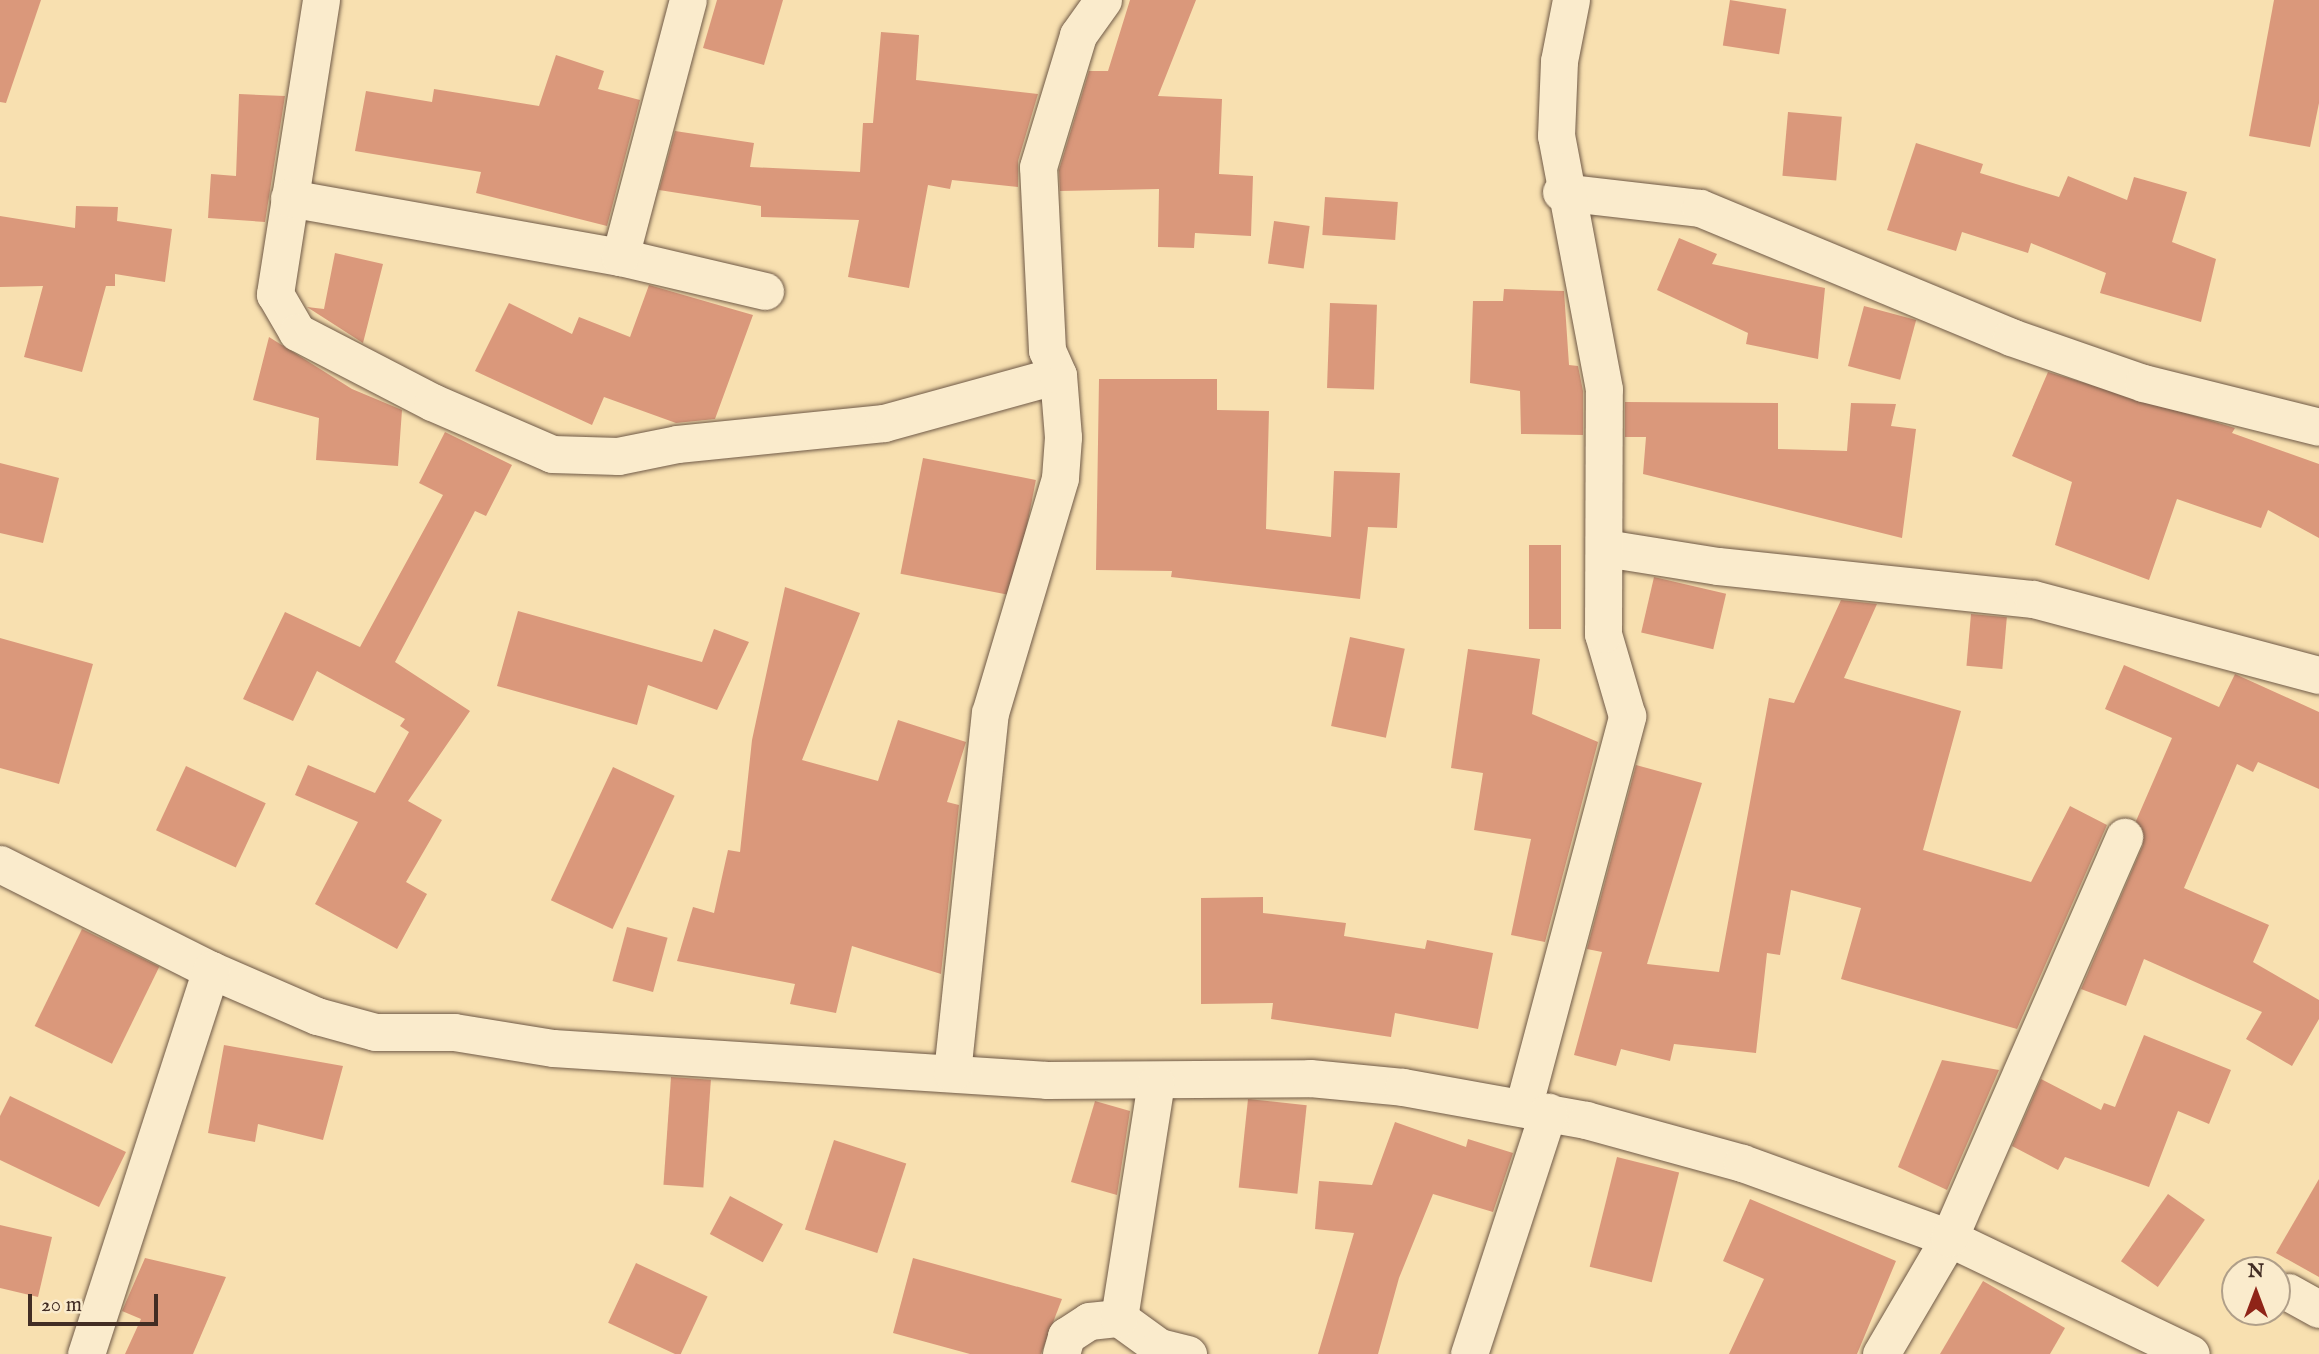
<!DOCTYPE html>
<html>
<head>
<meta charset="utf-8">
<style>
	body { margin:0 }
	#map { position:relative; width:2319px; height:1354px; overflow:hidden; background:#f8e0b0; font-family:"IM FELL English",serif }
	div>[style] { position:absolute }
	.building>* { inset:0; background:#da987b; transform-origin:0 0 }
	.roads { filter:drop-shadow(0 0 2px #705a47) drop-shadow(0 0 2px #705a47) }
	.minor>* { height:37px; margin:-18.5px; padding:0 18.5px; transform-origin:18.5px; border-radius:18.5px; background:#faebcc }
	span { translate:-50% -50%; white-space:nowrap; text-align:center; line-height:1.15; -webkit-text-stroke:5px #faebcc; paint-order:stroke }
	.north { position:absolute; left:2221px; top:1256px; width:70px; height:70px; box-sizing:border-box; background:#faebcc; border:2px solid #b09f89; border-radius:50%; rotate:0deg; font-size:19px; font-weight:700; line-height:28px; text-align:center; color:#422d24 }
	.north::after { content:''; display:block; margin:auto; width:24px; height:32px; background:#8f2418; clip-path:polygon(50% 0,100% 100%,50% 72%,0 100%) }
	.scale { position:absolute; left:28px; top:1294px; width:130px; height:32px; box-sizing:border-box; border:4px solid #422d24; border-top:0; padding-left:9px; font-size:21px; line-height:24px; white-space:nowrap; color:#422d24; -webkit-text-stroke:5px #faebcc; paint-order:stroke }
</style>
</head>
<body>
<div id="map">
	<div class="building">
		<div style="clip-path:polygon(0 0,41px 0,6px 103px,0 102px)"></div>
		<div style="clip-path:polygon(717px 0,783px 0,764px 65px,703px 48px)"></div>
		<div style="clip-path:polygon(1130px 0,1196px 0,1158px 96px,1222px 99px,1219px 174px,1253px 176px,1251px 236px,1195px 233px,1194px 248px,1158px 247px,1159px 189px,1060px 191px,1059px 170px,1089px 71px,1108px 71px)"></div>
		<div style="left:1730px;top:0;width:57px;height:46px;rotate:9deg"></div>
		<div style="clip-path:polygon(2274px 0,2319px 0,2319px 103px,2310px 147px,2249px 136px)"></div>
		<div style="clip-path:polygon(881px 32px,919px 35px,916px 80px,1038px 94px,1018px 161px,1018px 187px,952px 180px,950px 189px,928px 185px,909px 288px,848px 277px,859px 220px,761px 217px,761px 206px,659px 190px,675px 131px,754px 143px,750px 167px,860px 172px,863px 123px,873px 123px)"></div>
		<div style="clip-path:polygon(556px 55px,604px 71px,598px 89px,640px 100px,607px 226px,476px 193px,481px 172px,355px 151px,366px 91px,432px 102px,434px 89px,539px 106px)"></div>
		<div style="clip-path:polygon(239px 94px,285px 96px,265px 222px,208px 218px,211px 174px,236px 176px)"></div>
		<div style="left:1788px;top:112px;width:54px;height:64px;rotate:5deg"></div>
		<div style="clip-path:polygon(1916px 143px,1983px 164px,1980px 173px,2059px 197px,2068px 176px,2127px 200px,2134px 177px,2187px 192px,2172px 242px,2216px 259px,2201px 322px,2100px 293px,2106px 273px,2031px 243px,2028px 253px,1962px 232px,1956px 251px,1887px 230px)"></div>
		<div style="left:1325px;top:197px;width:73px;height:38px;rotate:4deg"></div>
		<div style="clip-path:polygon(76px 206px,118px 207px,117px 221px,172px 229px,165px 282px,115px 274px,115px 286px,106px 286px,82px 372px,24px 357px,43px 286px,0 287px,0 216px,75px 228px)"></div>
		<div style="left:1274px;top:221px;width:36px;height:43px;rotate:8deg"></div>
		<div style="clip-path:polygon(1679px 238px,1717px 254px,1712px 264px,1825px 288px,1818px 359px,1746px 344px,1748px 333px,1657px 290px)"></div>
		<div style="clip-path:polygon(335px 253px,383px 264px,363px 343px,307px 307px,324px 309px)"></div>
		<div style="clip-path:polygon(649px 285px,753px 315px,715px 419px,676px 423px,604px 397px,592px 425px,475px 371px,509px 303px,572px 334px,579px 317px,630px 337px)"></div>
		<div style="clip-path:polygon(1504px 289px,1564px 291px,1569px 365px,1578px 366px,1583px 391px,1583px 435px,1521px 434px,1520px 391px,1470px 383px,1473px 301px,1503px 301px)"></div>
		<div style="left:1330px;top:303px;width:47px;height:85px;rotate:2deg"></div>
		<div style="left:1864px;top:306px;width:54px;height:62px;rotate:15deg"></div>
		<div style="clip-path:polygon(269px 337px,352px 389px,402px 410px,398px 466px,316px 460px,319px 418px,253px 400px)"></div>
		<div style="clip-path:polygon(2048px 372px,2235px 428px,2232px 433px,2319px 464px,2319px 538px,2268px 510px,2261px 528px,2177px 499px,2149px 580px,2055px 545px,2072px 482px,2012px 456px)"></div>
		<div style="clip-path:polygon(1099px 379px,1217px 379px,1217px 410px,1269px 411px,1266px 529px,1331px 537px,1334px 471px,1400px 473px,1397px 528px,1368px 527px,1360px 599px,1171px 577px,1172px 571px,1096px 570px)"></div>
		<div style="clip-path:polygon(1625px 402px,1778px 403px,1778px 449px,1847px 451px,1851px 403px,1896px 404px,1891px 426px,1916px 429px,1902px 538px,1643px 474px,1646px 437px,1625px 437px)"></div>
		<div style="clip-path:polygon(445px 432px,512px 465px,486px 516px,475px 511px,395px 662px,470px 711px,408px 801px,442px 820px,406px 882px,427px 894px,397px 949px,315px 904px,358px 822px,295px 795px,308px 765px,375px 793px,409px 732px,400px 726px,405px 719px,317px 671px,293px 721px,243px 699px,285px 612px,360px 647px,443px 495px,419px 483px)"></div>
		<div style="left:923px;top:458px;width:115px;height:118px;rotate:11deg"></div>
		<div style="clip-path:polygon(0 463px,59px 478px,43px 543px,0 533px)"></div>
		<div style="left:1529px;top:545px;width:32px;height:84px"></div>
		<div style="left:1654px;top:577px;width:74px;height:57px;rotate:13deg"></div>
		<div style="clip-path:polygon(785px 587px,860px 613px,802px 760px,878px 781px,898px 720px,966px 742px,947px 802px,959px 805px,941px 974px,852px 946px,836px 1013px,790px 1004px,795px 984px,677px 961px,693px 907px,714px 913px,728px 850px,740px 852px,752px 740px)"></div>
		<div style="clip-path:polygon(1841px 600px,1877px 604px,1844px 678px,1961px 711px,1923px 850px,2031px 882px,2070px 806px,2107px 825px,2017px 1029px,1841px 979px,1861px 908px,1791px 890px,1780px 955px,1767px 953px,1756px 1053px,1674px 1044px,1670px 1061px,1621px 1049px,1616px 1066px,1574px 1055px,1602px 952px,1587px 949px,1636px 765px,1702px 783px,1647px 964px,1719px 972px,1769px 698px,1794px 703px)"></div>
		<div style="clip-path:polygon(518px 611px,702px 662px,714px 629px,749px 642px,717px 710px,648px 685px,637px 725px,497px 686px)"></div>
		<div style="left:1971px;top:614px;width:36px;height:52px;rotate:5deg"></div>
		<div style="left:1350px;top:637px;width:56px;height:91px;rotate:12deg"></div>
		<div style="clip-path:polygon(0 638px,93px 664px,59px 784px,0 768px)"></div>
		<div style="clip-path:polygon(1468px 649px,1540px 659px,1532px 714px,1598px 742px,1545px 942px,1511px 935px,1531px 839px,1474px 830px,1483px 773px,1451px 768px)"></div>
		<div style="clip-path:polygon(2124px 665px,2219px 707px,2235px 674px,2319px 712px,2319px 789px,2258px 762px,2253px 772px,2237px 764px,2184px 888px,2269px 925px,2253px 962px,2319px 1000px,2319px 1019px,2292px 1066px,2246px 1039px,2262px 1012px,2144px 959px,2126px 1006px,2081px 989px,2143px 845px,2136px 821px,2172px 738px,2105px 709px)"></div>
		<div style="left:186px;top:766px;width:88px;height:71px;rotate:25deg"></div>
		<div style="left:613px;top:767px;width:68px;height:147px;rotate:25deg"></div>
		<div style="clip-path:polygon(1263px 897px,1263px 913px,1346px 923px,1344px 936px,1425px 949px,1427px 940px,1493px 953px,1478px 1029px,1395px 1013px,1391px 1037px,1271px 1019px,1273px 1003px,1201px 1004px,1201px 898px)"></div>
		<div style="left:627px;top:927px;width:42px;height:56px;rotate:15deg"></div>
		<div style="left:82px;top:929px;width:86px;height:108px;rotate:26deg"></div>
		<div style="clip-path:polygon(2144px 1035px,2231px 1070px,2209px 1124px,2178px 1111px,2149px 1187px,2065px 1157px,2058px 1170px,2012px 1146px,2041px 1079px,2101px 1110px,2104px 1103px,2115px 1107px)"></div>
		<div style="clip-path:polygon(224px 1045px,343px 1066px,323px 1140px,258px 1124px,255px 1142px,208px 1133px)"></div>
		<div style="clip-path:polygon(1942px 1060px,1999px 1070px,1947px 1190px,1898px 1167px)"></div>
		<div style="left:671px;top:1077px;width:40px;height:108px;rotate:4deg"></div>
		<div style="clip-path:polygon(10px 1096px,126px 1152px,99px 1207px,0 1160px,0 1116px)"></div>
		<div style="left:1248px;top:1099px;width:59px;height:89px;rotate:6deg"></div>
		<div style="clip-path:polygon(1095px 1101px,1130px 1111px,1117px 1195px,1071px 1182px)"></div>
		<div style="clip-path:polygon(1395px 1122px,1466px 1147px,1468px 1139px,1513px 1153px,1493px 1212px,1433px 1194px,1399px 1278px,1378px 1354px,1318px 1354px,1354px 1233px,1315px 1229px,1319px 1181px,1372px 1185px)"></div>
		<div style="left:834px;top:1140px;width:76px;height:94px;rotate:18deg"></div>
		<div style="left:1617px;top:1157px;width:64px;height:113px;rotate:14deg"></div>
		<div style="clip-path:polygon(2319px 1179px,2319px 1277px,2276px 1253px)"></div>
		<div style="left:2168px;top:1194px;width:45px;height:82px;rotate:35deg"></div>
		<div style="left:730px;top:1196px;width:60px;height:43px;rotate:28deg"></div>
		<div style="clip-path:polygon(1750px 1199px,1896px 1261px,1857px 1354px,1729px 1354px,1764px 1279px,1723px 1261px)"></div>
		<div style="clip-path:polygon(0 1225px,52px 1237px,38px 1297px,0 1288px)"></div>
		<div style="clip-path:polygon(145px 1258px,226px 1277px,193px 1354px,125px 1354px,141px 1319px,122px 1311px)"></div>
		<div style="clip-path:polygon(913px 1258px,1062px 1299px,1041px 1354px,970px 1354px,893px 1333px)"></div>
		<div style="left:636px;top:1263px;width:79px;height:66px;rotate:25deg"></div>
		<div style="clip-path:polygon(1983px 1281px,2065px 1328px,2050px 1354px,1940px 1354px)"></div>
	</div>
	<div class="roads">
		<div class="minor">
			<div style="left:321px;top:0;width:298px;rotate:98.9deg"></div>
			<div style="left:275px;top:294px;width:44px;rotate:59.9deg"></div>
			<div style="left:297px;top:332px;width:152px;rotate:27.4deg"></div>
			<div style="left:432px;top:402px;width:131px;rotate:23.4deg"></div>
			<div style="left:552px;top:454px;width:66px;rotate:1.7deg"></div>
			<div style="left:618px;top:456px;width:60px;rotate:-11.5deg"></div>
			<div style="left:677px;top:444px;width:208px;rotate:-5.8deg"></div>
			<div style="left:884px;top:423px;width:180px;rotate:-15.4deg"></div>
			<div style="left:1561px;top:192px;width:140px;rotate:6.6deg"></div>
			<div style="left:1700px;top:208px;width:337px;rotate:22.5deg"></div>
			<div style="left:2011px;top:337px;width:140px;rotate:19.2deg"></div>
			<div style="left:2143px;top:383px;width:181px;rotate:14deg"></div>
			<div style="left:289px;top:198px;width:336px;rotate:10.1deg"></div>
			<div style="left:620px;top:257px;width:149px;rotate:13.2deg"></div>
			<div style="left:620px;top:257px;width:266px;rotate:-75.2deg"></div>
			<div style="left:1605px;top:548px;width:114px;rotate:9.1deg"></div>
			<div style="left:1718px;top:566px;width:317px;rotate:6deg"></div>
			<div style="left:2033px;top:599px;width:296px;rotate:14.9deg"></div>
			<div style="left:0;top:864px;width:236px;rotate:26.7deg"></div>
			<div style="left:211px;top:970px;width:116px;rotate:23.5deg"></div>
			<div style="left:317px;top:1016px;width:60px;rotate:15.4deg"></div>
			<div style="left:375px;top:1032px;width:79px"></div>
			<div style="left:454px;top:1032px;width:100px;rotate:9.2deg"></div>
			<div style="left:553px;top:1048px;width:495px;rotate:3.7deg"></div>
			<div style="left:1047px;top:1080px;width:263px;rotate:-0.4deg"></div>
			<div style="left:1310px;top:1078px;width:93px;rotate:5.5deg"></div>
			<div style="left:1403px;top:1087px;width:186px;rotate:10.2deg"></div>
			<div style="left:1586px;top:1120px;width:162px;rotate:15.4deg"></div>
			<div style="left:1742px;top:1163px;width:220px;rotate:19.9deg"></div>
			<div style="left:1949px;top:1238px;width:268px;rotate:25.6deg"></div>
			<div style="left:952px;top:1073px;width:362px;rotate:-84deg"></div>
			<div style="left:990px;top:713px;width:245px;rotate:-73.4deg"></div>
			<div style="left:1060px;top:478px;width:41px;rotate:-85.8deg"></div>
			<div style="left:1063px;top:437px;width:62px;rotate:-94.6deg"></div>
			<div style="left:1058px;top:375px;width:27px;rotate:-114deg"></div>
			<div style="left:1047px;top:350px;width:183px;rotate:-92.8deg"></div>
			<div style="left:1038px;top:167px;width:138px;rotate:-73.1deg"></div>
			<div style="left:1078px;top:35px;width:43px;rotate:-54.5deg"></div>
			<div style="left:1523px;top:1108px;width:406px;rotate:-75.1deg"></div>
			<div style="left:1627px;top:716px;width:85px;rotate:-106.3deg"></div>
			<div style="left:1603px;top:634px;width:245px;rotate:-89.8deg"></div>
			<div style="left:1604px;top:389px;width:258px;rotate:-100.7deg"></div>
			<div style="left:1556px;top:136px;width:75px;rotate:-87.7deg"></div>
			<div style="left:1559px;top:61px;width:62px;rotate:-78.9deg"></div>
			<div style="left:2288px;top:1292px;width:35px;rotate:29deg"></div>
			<div style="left:1119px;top:1318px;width:49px;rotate:35.9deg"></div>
			<div style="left:1159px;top:1347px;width:30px;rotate:14deg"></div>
			<div style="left:86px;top:1354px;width:404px;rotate:-72deg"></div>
			<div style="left:1061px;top:1354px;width:19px;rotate:-74deg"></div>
			<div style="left:1066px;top:1336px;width:27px;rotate:-33deg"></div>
			<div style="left:1089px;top:1321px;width:30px;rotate:-6deg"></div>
			<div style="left:1119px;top:1318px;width:238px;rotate:-81.1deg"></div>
			<div style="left:1469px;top:1354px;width:255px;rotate:-71.9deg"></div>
			<div style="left:1881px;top:1354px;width:134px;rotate:-59.6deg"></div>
			<div style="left:1949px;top:1238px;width:438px;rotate:-66.4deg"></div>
		</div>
	</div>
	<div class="north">N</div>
	<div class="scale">20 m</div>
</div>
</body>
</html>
